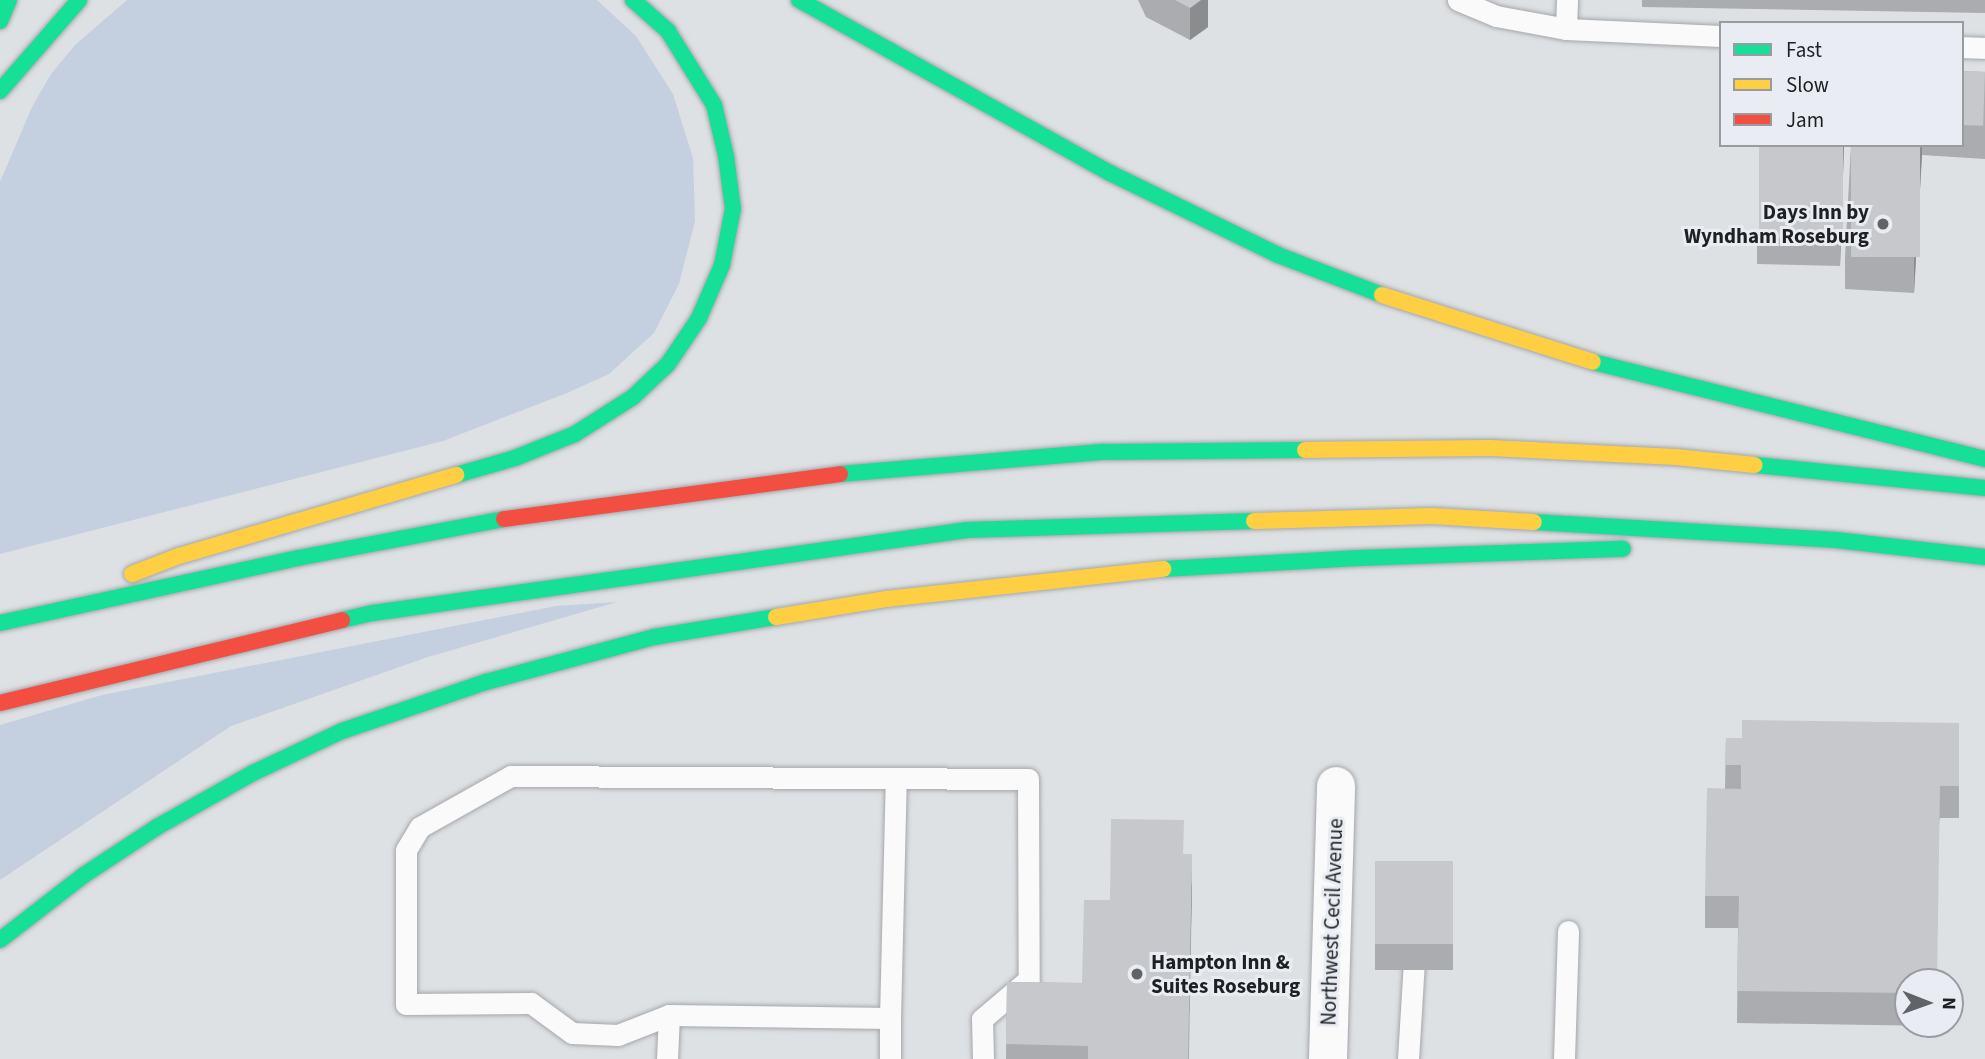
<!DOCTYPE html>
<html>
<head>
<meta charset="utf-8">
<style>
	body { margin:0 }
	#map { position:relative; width:1985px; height:1059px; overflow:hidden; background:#dee1e4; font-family:"Source Sans 3",sans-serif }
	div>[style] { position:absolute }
	.green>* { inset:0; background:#c4cfe0 }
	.roads { filter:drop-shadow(0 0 2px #a5a7aa) drop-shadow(0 0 2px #a5a7aa) }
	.lane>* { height:21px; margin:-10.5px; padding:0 10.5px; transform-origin:10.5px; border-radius:10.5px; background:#fafafb }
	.street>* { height:38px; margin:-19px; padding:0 19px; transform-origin:19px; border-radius:19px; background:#fafafb }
	.fast>* { height:16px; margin:-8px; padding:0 8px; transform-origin:8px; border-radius:8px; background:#16e098 }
	.slow>* { height:16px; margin:-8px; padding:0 8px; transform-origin:8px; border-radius:8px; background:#ffcf43 }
	.jam>* { height:16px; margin:-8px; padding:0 8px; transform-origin:8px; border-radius:8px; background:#f24e42 }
	.wall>* { inset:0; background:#aaacaf; transform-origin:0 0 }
	.shaded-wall>* { inset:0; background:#8b8c8e }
	.building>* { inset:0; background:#c6c8cb; transform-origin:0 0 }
	.dots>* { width:19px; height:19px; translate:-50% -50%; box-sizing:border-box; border:4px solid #e9edf3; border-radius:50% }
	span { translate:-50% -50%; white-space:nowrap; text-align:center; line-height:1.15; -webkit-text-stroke:6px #e9edf3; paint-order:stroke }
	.poi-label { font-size:21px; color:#1e2022; font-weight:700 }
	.right { translate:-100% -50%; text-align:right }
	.left { translate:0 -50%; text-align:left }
	.street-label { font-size:21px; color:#1e2022 }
	.legend { position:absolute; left:1719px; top:21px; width:245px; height:126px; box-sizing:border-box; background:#e9edf3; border:2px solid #989b9f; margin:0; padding:9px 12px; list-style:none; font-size:21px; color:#1e2022 }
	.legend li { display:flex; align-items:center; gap:14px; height:35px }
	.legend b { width:35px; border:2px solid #989b9f }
	.north { position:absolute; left:1894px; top:968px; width:70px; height:70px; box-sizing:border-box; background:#e9edf3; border:2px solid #989b9f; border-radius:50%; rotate:91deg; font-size:19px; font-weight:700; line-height:28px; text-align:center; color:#1e2022 }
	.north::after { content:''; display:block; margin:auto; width:24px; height:32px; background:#616466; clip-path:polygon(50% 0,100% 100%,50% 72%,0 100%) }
</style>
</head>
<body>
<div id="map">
	<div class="green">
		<div style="clip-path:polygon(127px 0,597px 0,636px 36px,673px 94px,693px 158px,695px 221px,679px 284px,654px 333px,609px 374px,567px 393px,443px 441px,0 554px,0 182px,32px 107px,51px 74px,75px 45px)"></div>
		<div style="clip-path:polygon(617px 602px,428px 657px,231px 726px,0 880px,0 725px,102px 695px,556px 606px)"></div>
	</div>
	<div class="roads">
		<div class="lane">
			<div style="left:1458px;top:0;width:41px;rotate:22.8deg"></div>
			<div style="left:1496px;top:16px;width:71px;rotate:10.5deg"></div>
			<div style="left:1566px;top:29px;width:155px;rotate:2.6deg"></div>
			<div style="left:1566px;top:29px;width:29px;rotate:-88deg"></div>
			<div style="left:1962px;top:47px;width:23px;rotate:2deg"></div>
			<div style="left:890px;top:1018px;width:238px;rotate:-88.6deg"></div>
			<div style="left:667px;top:1059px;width:44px;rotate:-87.4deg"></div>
			<div style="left:890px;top:1059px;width:41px;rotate:-90deg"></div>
			<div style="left:890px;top:1018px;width:221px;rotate:-179.2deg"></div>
			<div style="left:669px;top:1015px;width:55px;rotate:158.6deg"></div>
			<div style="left:618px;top:1035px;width:46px;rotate:-177.5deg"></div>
			<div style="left:572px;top:1033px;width:51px;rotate:-143.8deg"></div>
			<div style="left:531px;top:1003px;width:125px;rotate:179.5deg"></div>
			<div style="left:406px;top:1004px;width:154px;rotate:-90deg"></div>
			<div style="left:406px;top:850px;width:27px;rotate:-59deg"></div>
			<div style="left:420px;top:827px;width:104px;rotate:-29.3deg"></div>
			<div style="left:511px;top:776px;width:517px;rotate:0.33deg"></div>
			<div style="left:1028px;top:779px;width:232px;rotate:89.8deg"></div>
			<div style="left:983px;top:1059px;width:40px;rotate:-91.4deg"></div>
			<div style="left:982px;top:1019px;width:60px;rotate:-40.3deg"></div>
			<div style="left:1408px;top:1059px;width:99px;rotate:-86.5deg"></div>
			<div style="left:1414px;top:960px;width:18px;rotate:-52deg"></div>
			<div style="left:1564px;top:1059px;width:128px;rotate:-88.2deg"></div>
		</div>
		<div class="street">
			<div style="left:1328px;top:1059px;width:273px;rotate:-88.3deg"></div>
		</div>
		<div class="fast">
			<div style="left:799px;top:0;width:356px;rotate:29.1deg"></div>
			<div style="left:1110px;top:173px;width:187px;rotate:26deg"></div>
			<div style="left:1278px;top:255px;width:111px;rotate:21deg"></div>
			<div style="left:0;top:21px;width:23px;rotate:-67deg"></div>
			<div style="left:0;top:91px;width:121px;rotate:-49deg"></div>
			<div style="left:1593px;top:362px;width:404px;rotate:13.9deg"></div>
			<div style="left:1755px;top:465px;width:231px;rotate:5.7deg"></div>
			<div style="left:840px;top:474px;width:265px;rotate:-4.8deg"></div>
			<div style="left:1104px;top:452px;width:201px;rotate:-0.6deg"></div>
			<div style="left:456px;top:475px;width:61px;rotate:-16.1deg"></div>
			<div style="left:515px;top:458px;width:65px;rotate:-21.8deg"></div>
			<div style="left:575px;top:434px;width:69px;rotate:-32.5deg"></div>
			<div style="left:633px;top:397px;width:48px;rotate:-43.3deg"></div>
			<div style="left:668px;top:364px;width:55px;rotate:-56deg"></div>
			<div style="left:699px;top:318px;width:58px;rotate:-66.5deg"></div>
			<div style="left:722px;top:265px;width:57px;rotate:-78.9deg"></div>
			<div style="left:733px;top:209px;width:53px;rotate:-97.5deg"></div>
			<div style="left:726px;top:156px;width:52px;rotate:-103.2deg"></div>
			<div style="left:714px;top:105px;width:87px;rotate:-121.9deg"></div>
			<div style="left:668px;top:31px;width:47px;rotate:-138.5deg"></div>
			<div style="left:1534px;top:522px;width:303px;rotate:3.4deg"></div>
			<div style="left:1836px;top:540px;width:150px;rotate:6.5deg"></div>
			<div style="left:1163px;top:569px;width:196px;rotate:-3.2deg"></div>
			<div style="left:1359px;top:558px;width:264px;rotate:-2deg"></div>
			<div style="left:342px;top:620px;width:32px;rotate:-13deg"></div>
			<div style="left:373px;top:613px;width:600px;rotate:-7.95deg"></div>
			<div style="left:967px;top:530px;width:287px;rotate:-1.8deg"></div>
			<div style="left:0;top:623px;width:305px;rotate:-12.3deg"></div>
			<div style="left:298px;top:558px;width:210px;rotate:-10.7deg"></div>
			<div style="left:0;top:940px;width:106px;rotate:-37.7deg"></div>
			<div style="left:84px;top:875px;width:87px;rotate:-33.3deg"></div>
			<div style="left:157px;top:827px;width:110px;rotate:-29.4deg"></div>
			<div style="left:253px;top:773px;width:98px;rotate:-25.3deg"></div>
			<div style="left:342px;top:731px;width:152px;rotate:-18.8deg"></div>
			<div style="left:486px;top:682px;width:174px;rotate:-15deg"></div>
			<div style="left:654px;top:637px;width:124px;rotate:-9.3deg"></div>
		</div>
		<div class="slow">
			<div style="left:1382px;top:295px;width:221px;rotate:17.6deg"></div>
			<div style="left:1305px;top:450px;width:185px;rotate:-0.6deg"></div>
			<div style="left:1490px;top:448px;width:186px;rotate:2.8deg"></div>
			<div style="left:1676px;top:457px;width:79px;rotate:5.8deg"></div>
			<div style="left:1254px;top:521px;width:178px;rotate:-1.6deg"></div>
			<div style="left:1432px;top:516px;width:102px;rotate:3.4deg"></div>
			<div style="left:132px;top:574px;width:50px;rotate:-21deg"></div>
			<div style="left:179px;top:556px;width:289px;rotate:-16.3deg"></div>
			<div style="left:776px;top:617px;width:111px;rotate:-9.3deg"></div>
			<div style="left:886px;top:599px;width:279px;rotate:-6.2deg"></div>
		</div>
		<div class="jam">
			<div style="left:504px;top:519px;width:339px;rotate:-7.6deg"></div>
			<div style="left:0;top:703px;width:352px;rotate:-13.6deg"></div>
		</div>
	</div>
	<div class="wall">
		<div style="clip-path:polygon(1138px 0,1208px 0,1208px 27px,1190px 40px,1146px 17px)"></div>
		<div style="clip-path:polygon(1642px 0,1985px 0,1985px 13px,1642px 7px)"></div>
		<div style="clip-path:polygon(1962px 71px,1985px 72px,1985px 159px,1922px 155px,1914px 293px,1845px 289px,1845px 257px,1851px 145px,1962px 145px)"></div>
		<div style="clip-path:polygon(1844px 145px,1840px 266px,1757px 264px,1757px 238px)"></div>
		<div style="clip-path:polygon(1959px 723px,1959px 818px,1940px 818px,1908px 982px,1908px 1024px,1937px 1024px,1937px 1026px,1737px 1023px,1738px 928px,1705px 928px,1705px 896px,1725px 789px,1726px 738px,1742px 738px)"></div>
		<div style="clip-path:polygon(1184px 854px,1192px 886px,1189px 1059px,1006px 1059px,1007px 982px,1082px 983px,1110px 900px)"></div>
		<div style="left:1375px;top:861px;width:78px;height:109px"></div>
	</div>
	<div class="shaded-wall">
		<div style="clip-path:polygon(1201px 0,1208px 0,1208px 27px,1190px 40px,1190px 8px)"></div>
		<div style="clip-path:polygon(1843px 145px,1844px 145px,1840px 266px,1840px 241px)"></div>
		<div style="clip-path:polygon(1920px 145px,1922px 145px,1922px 155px,1914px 293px,1914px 261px)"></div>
		<div style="clip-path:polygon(1192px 854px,1192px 886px,1188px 1059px)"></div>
	</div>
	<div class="building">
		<div style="clip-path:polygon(1175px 0,1201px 0,1190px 8px)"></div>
		<div style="left:1962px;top:71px;width:23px;height:54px;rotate:2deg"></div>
		<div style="left:1759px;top:145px;width:84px;height:93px"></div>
		<div style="left:1851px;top:145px;width:69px;height:112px"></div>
		<div style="clip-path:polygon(1742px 720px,1959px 723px,1959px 786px,1940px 786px,1937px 982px,1908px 982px,1908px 993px,1737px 991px,1739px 896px,1705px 896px,1707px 788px,1741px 789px,1741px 765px,1725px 765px,1726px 738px,1742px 738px)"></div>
		<div style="clip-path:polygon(1111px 819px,1184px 820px,1183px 854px,1192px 854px,1188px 1059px,1088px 1059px,1088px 1046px,1006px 1044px,1007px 982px,1082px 983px,1084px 900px,1110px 900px)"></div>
		<div style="left:1375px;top:861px;width:78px;height:83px"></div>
	</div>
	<div class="dots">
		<div style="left:1883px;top:224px;background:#616466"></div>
		<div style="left:1137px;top:974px;background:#616466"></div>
	</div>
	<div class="poi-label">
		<span class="right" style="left:1869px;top:224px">Days Inn by<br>Wyndham Roseburg</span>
		<span class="left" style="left:1151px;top:974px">Hampton Inn &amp;<br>Suites Roseburg</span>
	</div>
	<div class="street-label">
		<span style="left:1332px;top:922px;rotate:-88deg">Northwest Cecil Avenue</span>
	</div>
	<ul class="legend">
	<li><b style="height:9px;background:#16e098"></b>Fast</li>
	<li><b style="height:9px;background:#ffcf43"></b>Slow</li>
	<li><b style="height:9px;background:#f24e42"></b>Jam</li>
	</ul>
	<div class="north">N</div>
</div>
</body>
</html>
